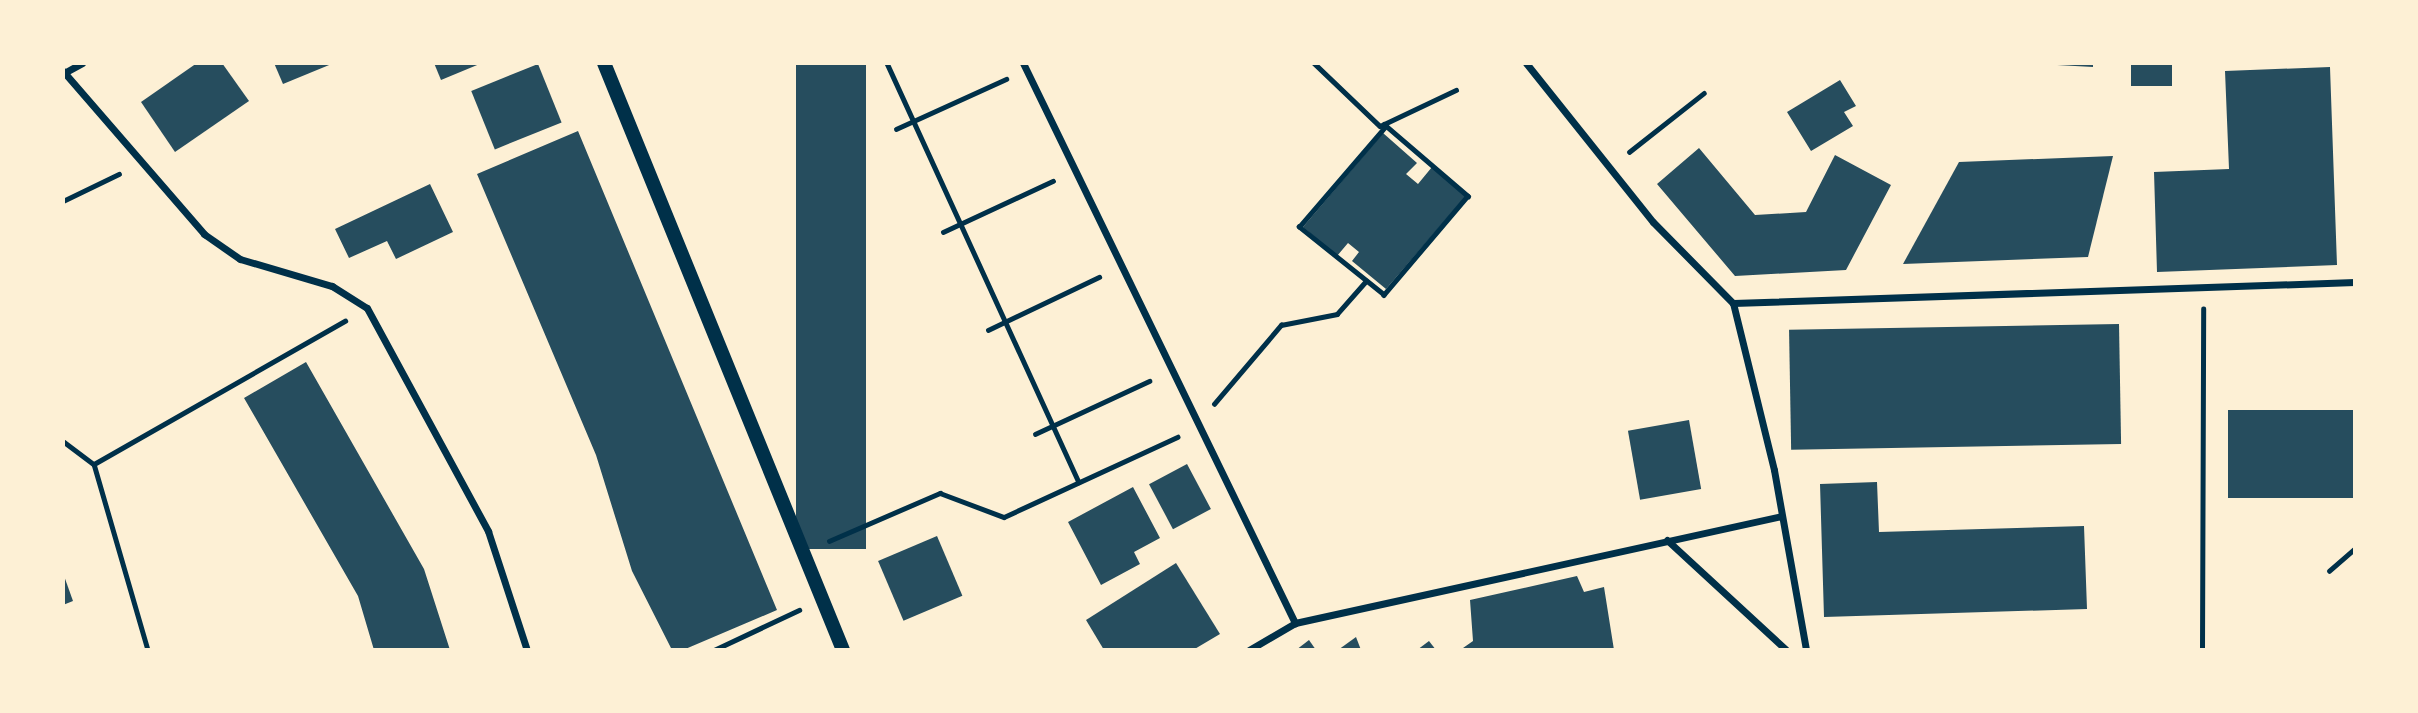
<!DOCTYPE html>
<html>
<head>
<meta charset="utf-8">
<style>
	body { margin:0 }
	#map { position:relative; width:2418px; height:713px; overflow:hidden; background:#fdf0d5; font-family:"Sofia Sans Condensed",sans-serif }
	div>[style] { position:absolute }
	.building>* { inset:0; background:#264d5e; transform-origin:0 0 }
	.path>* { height:4.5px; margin:-2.25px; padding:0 2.25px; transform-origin:2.25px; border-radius:2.25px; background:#003049 }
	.minor>* { height:7px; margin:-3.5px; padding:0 3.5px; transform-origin:3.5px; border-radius:3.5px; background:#003049 }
	.secondary>* { height:14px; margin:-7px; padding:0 7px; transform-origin:7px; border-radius:7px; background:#003049 }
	span { translate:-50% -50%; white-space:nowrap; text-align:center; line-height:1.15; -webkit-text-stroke:7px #fdf0d5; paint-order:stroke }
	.frame { position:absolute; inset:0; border:65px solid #fdf0d5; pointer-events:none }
</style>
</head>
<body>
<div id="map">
	<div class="building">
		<div style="clip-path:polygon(197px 63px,222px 63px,249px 101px,175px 152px,141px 102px)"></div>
		<div style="clip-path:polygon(274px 63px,334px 63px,283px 84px)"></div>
		<div style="clip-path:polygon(434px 63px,482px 63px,441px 80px)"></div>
		<div style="left:796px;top:63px;width:70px;height:486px"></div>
		<div style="clip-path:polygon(2057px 63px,2093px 63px,2093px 67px,2057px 65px)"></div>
		<div style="left:2131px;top:63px;width:41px;height:23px"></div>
		<div style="left:538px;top:64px;width:63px;height:72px;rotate:68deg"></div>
		<div style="clip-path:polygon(2330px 67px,2337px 265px,2157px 272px,2154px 172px,2229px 169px,2225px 71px)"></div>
		<div style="clip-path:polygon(1840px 80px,1856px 106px,1844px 112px,1853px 126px,1811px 151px,1787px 112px)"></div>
		<div style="clip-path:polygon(578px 131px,777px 610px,683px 650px,672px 650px,632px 571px,596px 455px,477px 174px)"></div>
		<div style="clip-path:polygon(1383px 133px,1417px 163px,1406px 174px,1418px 184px,1432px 167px,1466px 196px,1386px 289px,1352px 261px,1359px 252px,1348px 243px,1337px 256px,1303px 227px)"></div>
		<div style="clip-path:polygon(1699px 148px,1755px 215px,1806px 212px,1835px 155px,1891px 185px,1846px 270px,1735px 276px,1657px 184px)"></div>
		<div style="clip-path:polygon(2113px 156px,2088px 257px,1903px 264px,1959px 162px)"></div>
		<div style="clip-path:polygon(430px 184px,453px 232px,396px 259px,387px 241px,349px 258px,335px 229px)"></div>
		<div style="left:2119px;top:324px;width:120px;height:330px;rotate:89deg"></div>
		<div style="clip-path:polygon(306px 362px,424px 569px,450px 650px,374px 650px,358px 596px,244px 398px)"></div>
		<div style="left:2355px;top:410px;width:88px;height:127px;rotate:90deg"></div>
		<div style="left:1689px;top:420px;width:70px;height:62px;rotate:80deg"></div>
		<div style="left:1187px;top:464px;width:51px;height:43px;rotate:62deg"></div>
		<div style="clip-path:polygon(1877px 482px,1879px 532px,2084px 526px,2087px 609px,1824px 617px,1820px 484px)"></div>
		<div style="clip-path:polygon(1133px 487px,1160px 538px,1134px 552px,1140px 564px,1101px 585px,1068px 522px)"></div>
		<div style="left:937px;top:536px;width:65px;height:64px;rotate:67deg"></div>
		<div style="clip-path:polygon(1176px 563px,1220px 634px,1193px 650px,1104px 650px,1086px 620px)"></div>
		<div style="clip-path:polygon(63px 573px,73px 601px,63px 605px)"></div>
		<div style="clip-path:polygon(1577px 576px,1584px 592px,1604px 587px,1614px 650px,1463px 648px,1473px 641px,1470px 600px)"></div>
		<div style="clip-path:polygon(1356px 637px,1361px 650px,1338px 650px)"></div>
		<div style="clip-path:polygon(1309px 640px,1316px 650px,1296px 650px)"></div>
		<div style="clip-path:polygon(1429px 641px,1436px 650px,1417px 650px)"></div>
	</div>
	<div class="path">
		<div style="left:887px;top:63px;width:461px;rotate:65.4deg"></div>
		<div style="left:1314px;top:63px;width:91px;rotate:43.7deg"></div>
		<div style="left:1380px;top:126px;width:84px;rotate:-25.3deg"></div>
		<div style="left:1384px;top:124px;width:111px;rotate:40.6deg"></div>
		<div style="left:1468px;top:196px;width:130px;rotate:130.3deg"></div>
		<div style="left:1384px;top:295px;width:109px;rotate:-141.3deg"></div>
		<div style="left:1299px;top:227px;width:133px;rotate:-49.3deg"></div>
		<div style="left:896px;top:129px;width:121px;rotate:-24.4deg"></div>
		<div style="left:1629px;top:152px;width:95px;rotate:-38.2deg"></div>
		<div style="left:63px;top:201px;width:62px;rotate:-25.7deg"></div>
		<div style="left:943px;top:232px;width:121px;rotate:-24.9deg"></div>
		<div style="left:988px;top:330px;width:123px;rotate:-25.5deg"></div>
		<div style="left:1214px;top:404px;width:104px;rotate:-49.7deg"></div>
		<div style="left:1281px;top:325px;width:57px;rotate:-11.1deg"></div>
		<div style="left:1337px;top:314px;width:44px;rotate:-48.7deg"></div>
		<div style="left:1035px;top:434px;width:126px;rotate:-24.9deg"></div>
		<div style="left:63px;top:441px;width:39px;rotate:37deg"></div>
		<div style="left:94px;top:464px;width:194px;rotate:73.8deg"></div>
		<div style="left:94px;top:464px;width:289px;rotate:-29.7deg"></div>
		<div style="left:829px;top:541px;width:121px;rotate:-23.4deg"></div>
		<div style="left:940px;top:493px;width:68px;rotate:20.6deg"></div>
		<div style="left:1004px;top:517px;width:191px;rotate:-24.8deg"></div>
		<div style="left:2329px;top:571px;width:35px;rotate:-41deg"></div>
		<div style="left:714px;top:650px;width:94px;rotate:-25.2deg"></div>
		<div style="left:2202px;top:650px;width:341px;rotate:-89.8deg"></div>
	</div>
	<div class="minor">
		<div style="left:1023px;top:63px;width:623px;rotate:64.09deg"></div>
		<div style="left:1526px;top:63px;width:203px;rotate:51.4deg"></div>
		<div style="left:1653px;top:222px;width:114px;rotate:45.4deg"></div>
		<div style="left:1733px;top:303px;width:172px;rotate:76.2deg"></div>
		<div style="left:1774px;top:470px;width:183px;rotate:79.9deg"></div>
		<div style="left:63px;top:71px;width:216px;rotate:49.1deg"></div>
		<div style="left:204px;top:234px;width:44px;rotate:34.8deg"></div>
		<div style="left:240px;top:259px;width:96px;rotate:16.4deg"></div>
		<div style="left:332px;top:286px;width:41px;rotate:32.2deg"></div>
		<div style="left:367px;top:308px;width:254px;rotate:61.5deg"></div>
		<div style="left:488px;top:531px;width:125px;rotate:71.9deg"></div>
		<div style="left:64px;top:73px;width:21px;rotate:-29deg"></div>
		<div style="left:1733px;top:303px;width:622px;rotate:-1.93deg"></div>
		<div style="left:1667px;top:540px;width:162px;rotate:42.7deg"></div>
		<div style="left:1249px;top:650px;width:53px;rotate:-30.4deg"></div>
		<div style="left:1295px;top:623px;width:497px;rotate:-12.4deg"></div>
	</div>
	<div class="secondary">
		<div style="left:604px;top:63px;width:634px;rotate:67.85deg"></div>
	</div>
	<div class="frame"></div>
</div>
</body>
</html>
